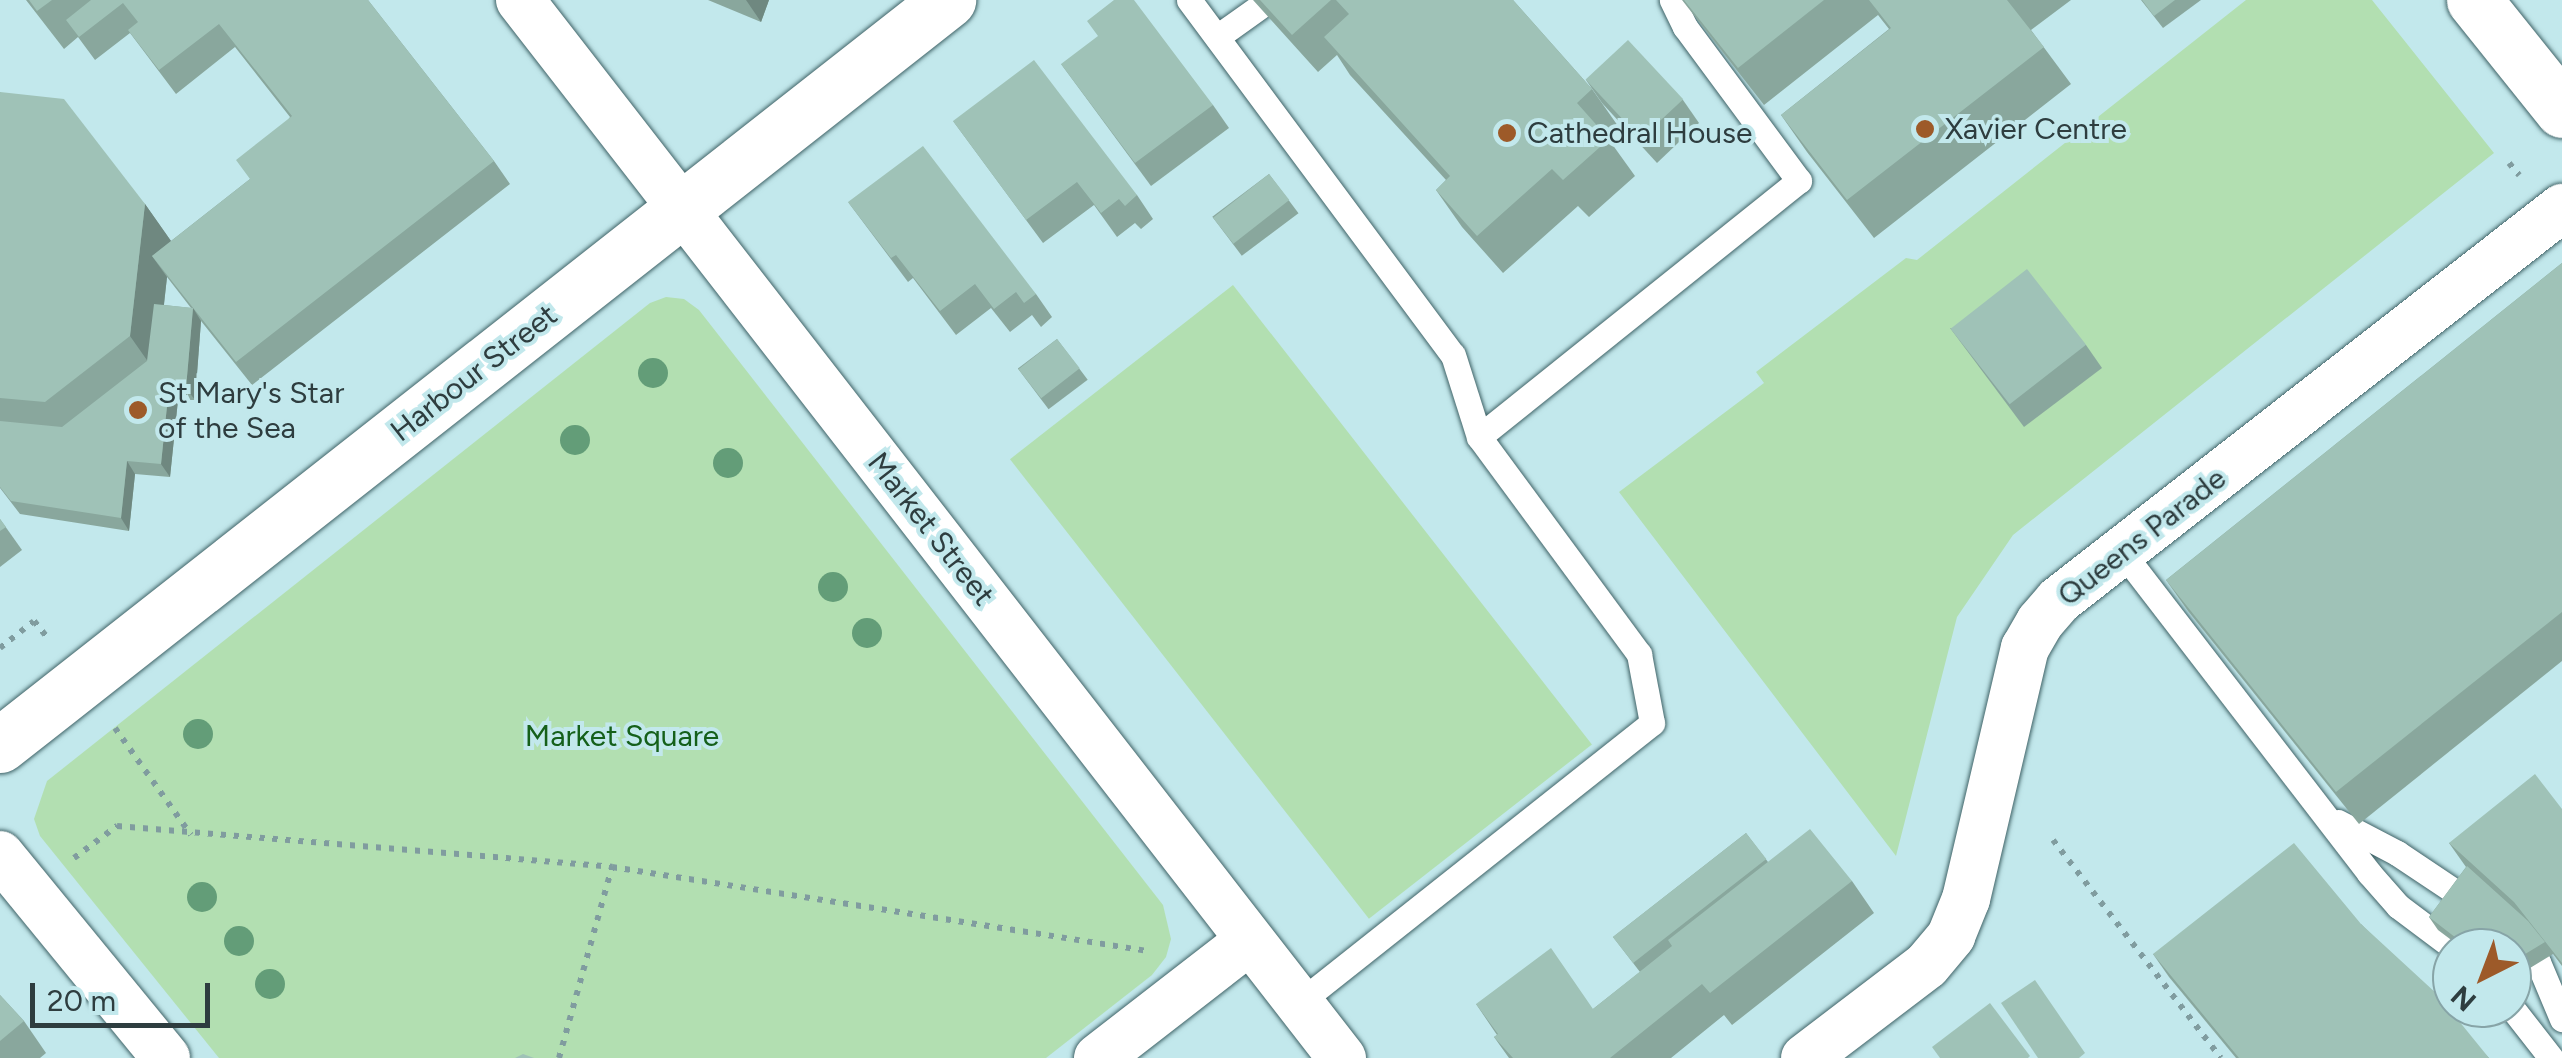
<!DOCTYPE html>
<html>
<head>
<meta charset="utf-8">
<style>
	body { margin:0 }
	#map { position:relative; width:2562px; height:1058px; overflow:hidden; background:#c2e8ec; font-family:Figtree,sans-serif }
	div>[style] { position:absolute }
	.green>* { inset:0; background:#b2dfb1; transform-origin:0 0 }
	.path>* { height:6px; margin-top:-3px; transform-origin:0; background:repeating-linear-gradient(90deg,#809c9f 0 5px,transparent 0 13px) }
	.roads { filter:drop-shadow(0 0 2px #406367) drop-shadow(0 0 2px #406367) }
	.lane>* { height:25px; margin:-12.5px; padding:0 12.5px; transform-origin:12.5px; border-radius:12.5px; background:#fff }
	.street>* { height:48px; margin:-24px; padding:0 24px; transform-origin:24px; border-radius:24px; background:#fff }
	.secondary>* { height:55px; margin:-27.5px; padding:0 27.5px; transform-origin:27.5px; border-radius:27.5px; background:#fff }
	.trees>* { width:30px; height:30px; margin:-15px; border-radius:50%; background:#639d78 }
	.wall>* { inset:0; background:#89a79d; transform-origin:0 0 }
	.shaded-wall>* { inset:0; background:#6f8880 }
	.building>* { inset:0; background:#9fc2b7; transform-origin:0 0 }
	.dots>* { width:28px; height:28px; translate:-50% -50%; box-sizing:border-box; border:5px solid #c2e8ec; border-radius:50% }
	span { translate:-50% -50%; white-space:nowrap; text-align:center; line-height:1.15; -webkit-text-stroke:8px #c2e8ec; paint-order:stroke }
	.poi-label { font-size:30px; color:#2e3d3f }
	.left { translate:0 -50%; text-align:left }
	.street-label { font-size:30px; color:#2e3d3f }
	.park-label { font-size:30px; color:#15601a }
	.north { position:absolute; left:2432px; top:928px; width:100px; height:100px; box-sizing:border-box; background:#c2e8ec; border:2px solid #87a4a7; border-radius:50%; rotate:222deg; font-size:28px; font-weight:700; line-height:40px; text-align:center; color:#2e3d3f }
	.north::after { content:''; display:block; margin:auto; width:35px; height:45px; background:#9d5a29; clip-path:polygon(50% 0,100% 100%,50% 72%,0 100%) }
	.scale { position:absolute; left:30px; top:983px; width:180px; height:45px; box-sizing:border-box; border:5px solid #2e3d3f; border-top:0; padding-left:12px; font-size:30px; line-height:35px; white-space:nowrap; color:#2e3d3f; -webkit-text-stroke:8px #c2e8ec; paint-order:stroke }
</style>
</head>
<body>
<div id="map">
	<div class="green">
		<div style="clip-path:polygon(2246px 0,2372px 0,2494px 153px,2013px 535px,1957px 617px,1896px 856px,1619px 492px,1764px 383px,1756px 372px,1906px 258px,1917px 260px)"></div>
		<div style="left:1233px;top:285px;width:583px;height:283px;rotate:52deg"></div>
		<div style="clip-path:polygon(666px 297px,684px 299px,699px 310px,1163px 905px,1171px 939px,1166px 957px,1152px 975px,1046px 1058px,219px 1058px,40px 836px,34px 819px,47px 781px,650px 303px)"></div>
	</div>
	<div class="path">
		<div style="left:2509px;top:163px;width:16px;rotate:50deg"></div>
		<div style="left:0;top:648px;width:43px;rotate:-38.5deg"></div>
		<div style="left:34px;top:621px;width:21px;rotate:51deg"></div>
		<div style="left:115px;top:728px;width:131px;rotate:54.6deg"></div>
		<div style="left:2053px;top:840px;width:275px;rotate:52.4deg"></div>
		<div style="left:74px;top:858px;width:54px;rotate:-36.7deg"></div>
		<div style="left:117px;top:826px;width:497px;rotate:4.7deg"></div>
		<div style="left:612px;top:867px;width:543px;rotate:8.91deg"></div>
		<div style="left:559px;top:1058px;width:198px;rotate:-74.5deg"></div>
	</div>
	<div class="roads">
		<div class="lane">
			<div style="left:1189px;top:0;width:442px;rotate:53.4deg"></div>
			<div style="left:1453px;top:355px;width:86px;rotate:72.4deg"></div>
			<div style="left:1479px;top:437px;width:270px;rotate:53.6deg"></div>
			<div style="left:1639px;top:654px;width:70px;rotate:79.3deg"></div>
			<div style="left:1652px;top:723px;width:452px;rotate:141.6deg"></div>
			<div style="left:1217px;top:37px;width:52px;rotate:-35.5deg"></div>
			<div style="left:1479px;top:437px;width:410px;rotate:-38.7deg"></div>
			<div style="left:1799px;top:181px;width:192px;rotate:-126.5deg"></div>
			<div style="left:1685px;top:27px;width:30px;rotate:-116deg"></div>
			<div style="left:2122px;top:552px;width:405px;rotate:52.4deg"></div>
			<div style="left:2369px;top:873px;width:44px;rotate:48.7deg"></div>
			<div style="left:2398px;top:906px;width:70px;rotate:36.9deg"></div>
			<div style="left:2338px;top:822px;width:67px;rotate:27.7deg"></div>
			<div style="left:2397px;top:853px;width:97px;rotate:33.7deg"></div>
			<div style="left:2517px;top:938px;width:32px;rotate:49deg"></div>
			<div style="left:2538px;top:962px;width:62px;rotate:67.2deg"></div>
			<div style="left:2512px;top:1008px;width:63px;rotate:52deg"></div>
		</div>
		<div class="street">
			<div style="left:520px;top:0;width:1340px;rotate:52.16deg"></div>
			<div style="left:0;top:855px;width:262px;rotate:50.7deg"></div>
			<div style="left:1098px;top:1058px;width:191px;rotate:-37.8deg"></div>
			<div style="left:1805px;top:1058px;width:153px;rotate:-37.3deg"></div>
			<div style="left:1927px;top:965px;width:38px;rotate:-50deg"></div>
			<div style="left:1951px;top:936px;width:40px;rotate:-68deg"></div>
			<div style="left:1966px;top:899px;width:258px;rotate:-76.8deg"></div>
			<div style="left:2025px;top:648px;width:30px;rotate:-60deg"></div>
			<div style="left:2040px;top:622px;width:29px;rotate:-49deg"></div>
			<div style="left:2059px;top:600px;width:638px;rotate:-37.93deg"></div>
		</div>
		<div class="secondary">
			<div style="left:2474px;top:0;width:141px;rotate:51.3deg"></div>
			<div style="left:0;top:745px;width:1206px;rotate:-38.16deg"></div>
		</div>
	</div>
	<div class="trees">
		<div style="left:653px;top:373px"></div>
		<div style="left:575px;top:440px"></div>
		<div style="left:728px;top:463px"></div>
		<div style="left:833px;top:587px"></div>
		<div style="left:867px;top:633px"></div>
		<div style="left:198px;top:734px"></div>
		<div style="left:202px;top:897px"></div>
		<div style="left:239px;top:941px"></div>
		<div style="left:270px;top:984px"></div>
	</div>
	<div class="wall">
		<div style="clip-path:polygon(evenodd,26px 0,368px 0,494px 161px,510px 184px,252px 385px,201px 321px,195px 400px,178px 400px,170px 477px,135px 474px,129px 531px,20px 514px,0 488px,0 92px,145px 204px,171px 241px,250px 179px,290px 117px,235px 47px,176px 94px,130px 33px,95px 60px,78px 37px,64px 49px,26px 0,167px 277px,191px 308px,164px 305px,167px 277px)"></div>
		<div style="clip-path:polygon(708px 0,769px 0,761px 22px)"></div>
		<div style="clip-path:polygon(1253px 0,1513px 0,1592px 89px,1618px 126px,1607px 137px,1635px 176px,1589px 217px,1578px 206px,1503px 273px,1462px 227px,1436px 190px,1446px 180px,1350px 75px,1337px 55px,1318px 72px)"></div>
		<div style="clip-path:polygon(1682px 0,2071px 0,2031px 30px,2071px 84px,1874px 238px,1807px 152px,1781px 115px,1889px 29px,1878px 15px,1764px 105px)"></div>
		<div style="clip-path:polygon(2141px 0,2201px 0,2163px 28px)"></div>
		<div style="clip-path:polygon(1061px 64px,1213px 105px,1229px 128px,1151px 186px)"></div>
		<div style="clip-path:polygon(1586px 80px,1683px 100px,1699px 123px,1657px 163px,1602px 103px)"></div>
		<div style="clip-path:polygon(953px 121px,1137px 195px,1153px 219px,1141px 229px,1135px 223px,1117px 237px,1094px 205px,1043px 243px)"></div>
		<div style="left:1269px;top:174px;width:49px;height:71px;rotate:53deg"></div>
		<div style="clip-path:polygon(848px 202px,1036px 294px,1052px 317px,1041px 327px,1032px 315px,1010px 332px,991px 308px,956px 335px,913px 278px,908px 282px)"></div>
		<div style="clip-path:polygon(2562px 263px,2562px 661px,2359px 824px,2188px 611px,2166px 580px)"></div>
		<div style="clip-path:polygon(1950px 328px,2086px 345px,2102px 368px,2024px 427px)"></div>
		<div style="left:1057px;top:339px;width:51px;height:49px;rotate:53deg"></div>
		<div style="clip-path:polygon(0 519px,22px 550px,0 567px)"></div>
		<div style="clip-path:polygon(2562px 809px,2562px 966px,2553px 954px,2512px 979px,2512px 948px,2462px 948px,2438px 930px,2429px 917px,2466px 867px,2449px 843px)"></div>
		<div style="clip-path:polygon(1746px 833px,1768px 862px,1852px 881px,1874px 913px,1732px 1025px,1724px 1015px,1671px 1058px,1509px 1058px,1494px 1037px,1497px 1035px,1476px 1004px,1593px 1009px,1640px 972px,1613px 937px)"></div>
		<div style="clip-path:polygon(2361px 924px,2489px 1058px,2236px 1058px,2169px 977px,2153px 954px)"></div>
		<div style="clip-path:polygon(0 995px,24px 1021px,46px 1053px,40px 1058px,0 1058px)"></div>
	</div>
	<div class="shaded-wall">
		<div style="clip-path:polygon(746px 0,769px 0,761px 22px)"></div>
		<div style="clip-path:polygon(145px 204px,171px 241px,152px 256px,167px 277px,156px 373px,130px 336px)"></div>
		<div style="clip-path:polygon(193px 308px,201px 321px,195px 400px,186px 388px)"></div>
		<div style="clip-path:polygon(169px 387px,178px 400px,170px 477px,161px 464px)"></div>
		<div style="clip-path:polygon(127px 461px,135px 474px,129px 531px,121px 518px)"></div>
	</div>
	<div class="building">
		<div style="clip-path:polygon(29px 0,52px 0,37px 11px)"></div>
		<div style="clip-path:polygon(91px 0,368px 0,494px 161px,236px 362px,152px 256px,250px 179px,236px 160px,292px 116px,219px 24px,159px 70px,128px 30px,138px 22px,123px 3px,79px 37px,66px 20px)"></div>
		<div style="clip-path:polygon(1114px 0,1134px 0,1213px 105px,1135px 163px,1061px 64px,1098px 36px,1087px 21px)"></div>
		<div style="clip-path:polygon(1260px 0,1331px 0,1292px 35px)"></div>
		<div style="clip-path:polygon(1336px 0,1513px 0,1592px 89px,1577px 103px,1609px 139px,1563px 180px,1552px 169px,1477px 236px,1436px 190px,1450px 176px,1324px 37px,1349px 14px)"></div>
		<div style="clip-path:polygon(1684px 0,1824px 0,1738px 68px)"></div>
		<div style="clip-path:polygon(1869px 0,2007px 0,2044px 47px,1847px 200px,1781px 115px,1891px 28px)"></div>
		<div style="clip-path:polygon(2142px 0,2175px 0,2154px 16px)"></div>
		<div style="left:1628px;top:40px;width:81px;height:58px;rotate:47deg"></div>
		<div style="clip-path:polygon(1034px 60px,1137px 195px,1125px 206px,1119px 199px,1101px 213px,1077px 182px,1026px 220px,953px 121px)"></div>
		<div style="clip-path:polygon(0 92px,64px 99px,145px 204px,130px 336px,45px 402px,0 398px)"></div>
		<div style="clip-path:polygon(923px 146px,1036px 294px,1024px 303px,1016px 292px,994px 309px,975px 284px,940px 311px,896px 255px,891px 258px,848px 202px)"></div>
		<div style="left:1269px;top:174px;width:33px;height:71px;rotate:52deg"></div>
		<div style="clip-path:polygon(2562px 263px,2562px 612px,2336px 792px,2166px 580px)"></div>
		<div style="left:2027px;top:269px;width:96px;height:97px;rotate:52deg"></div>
		<div style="clip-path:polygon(154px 304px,193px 308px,186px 388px,169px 387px,161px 464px,127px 461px,121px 518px,11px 501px,0 487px,0 421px,62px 427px,147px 361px)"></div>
		<div style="left:1057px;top:339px;width:37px;height:49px;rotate:52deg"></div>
		<div style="clip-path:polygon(0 519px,6px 527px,0 531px)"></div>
		<div style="clip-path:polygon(2535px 774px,2562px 809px,2562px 963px,2514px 902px,2449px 843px)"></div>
		<div style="clip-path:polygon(1810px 829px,1852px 881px,1710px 993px,1702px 984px,1610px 1058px,1513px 1058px,1494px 1037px,1498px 1034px,1476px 1004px,1551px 948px,1593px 1009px,1672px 946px,1668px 940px)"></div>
		<div style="left:1746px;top:833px;width:33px;height:169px;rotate:52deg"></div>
		<div style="clip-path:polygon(2294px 843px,2361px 924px,2437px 994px,2489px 1058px,2239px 1058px,2153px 954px)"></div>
		<div style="clip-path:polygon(2467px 866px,2528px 921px,2545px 942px,2512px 962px,2512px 948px,2469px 948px,2429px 917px)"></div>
		<div style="clip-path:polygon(2035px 980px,2085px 1053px,2079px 1058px,2038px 1058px,2001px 1003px)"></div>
		<div style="clip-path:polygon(0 995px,24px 1021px,0 1041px)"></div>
		<div style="clip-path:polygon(1990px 1003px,2030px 1056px,2028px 1058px,1940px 1058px,1932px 1047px)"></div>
		<div style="clip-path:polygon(523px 1054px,534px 1058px,515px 1058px)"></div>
	</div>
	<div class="dots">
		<div style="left:1925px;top:129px;background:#9d5a29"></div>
		<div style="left:1507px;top:133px;background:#9d5a29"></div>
		<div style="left:138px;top:410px;background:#9d5a29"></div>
	</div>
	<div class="poi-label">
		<span class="left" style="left:1945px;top:129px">Xavier Centre</span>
		<span class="left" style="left:1527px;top:133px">Cathedral House</span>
		<span class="left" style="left:158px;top:410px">St Mary's Star<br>of the Sea</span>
	</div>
	<div class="street-label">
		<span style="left:474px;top:373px;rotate:-38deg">Harbour Street</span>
		<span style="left:931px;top:529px;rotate:52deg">Market Street</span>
		<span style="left:2142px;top:537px;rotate:-38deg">Queens Parade</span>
	</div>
	<div class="park-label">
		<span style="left:622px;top:736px">Market Square</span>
	</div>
	<div class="north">N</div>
	<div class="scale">20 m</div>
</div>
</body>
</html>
